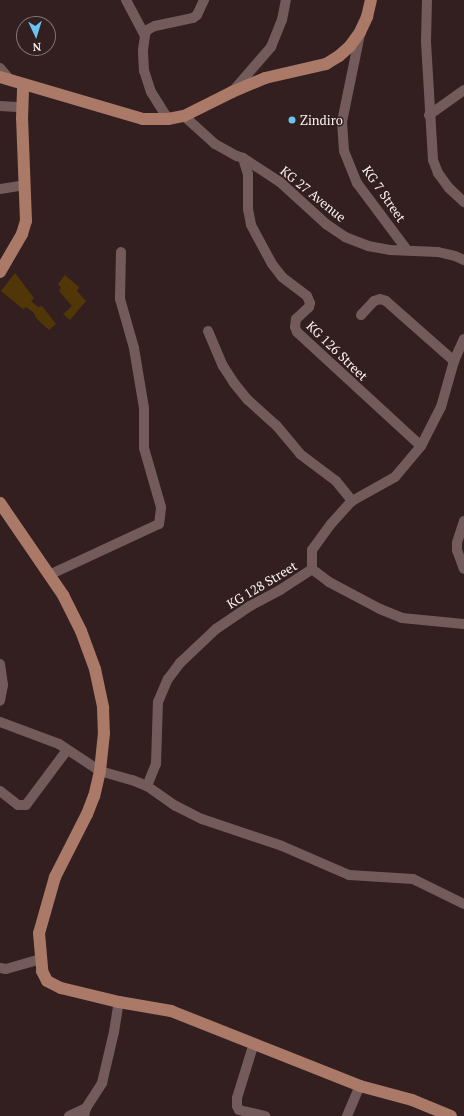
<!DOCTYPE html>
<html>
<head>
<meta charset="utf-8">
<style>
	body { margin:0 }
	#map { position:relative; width:464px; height:1116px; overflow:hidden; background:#331f1f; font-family:"PT Serif",serif }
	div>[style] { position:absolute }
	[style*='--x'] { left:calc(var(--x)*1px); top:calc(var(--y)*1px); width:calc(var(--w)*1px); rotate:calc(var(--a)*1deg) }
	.green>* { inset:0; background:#513607 }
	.minor>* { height:10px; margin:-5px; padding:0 5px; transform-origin:5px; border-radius:5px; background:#735b5c }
	.major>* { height:12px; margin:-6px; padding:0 6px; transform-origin:6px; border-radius:6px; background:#aa7967 }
	.dots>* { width:11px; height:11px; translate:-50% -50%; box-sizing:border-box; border:2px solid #331f1f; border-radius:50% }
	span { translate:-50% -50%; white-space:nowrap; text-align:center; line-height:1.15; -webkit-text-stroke:3px #331f1f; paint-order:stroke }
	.poi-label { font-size:13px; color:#fdf2f2 }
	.left { translate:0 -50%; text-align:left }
	.street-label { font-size:13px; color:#fdf2f2 }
	.north { position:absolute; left:16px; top:16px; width:40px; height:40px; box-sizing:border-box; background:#331f1f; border:1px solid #847373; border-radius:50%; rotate:176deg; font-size:11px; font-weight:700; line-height:16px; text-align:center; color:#fdf2f2 }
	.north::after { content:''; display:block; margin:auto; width:14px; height:18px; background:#6cc3f2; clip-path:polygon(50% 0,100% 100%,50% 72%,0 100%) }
</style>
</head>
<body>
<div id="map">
	<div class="green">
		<i style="clip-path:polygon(15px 273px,34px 298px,31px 301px,38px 307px,42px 306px,56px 324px,49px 330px,36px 318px,34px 313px,26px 307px,23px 309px,1px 291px)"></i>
		<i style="clip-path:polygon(65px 275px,79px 287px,77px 291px,86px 301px,70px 320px,63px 314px,72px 306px,59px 291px,61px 288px,58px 284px)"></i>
	</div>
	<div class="minor">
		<i style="--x:126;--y:0;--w:40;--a:62"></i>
		<i style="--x:427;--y:0;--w:42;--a:91.4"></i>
		<i style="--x:426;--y:42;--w:118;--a:86.6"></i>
		<i style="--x:433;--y:160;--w:14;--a:69"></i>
		<i style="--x:438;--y:173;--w:19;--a:54"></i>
		<i style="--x:449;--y:188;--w:21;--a:43"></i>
		<i style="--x:360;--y:34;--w:90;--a:101.6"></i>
		<i style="--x:342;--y:122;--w:29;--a:86"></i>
		<i style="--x:344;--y:151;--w:35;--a:68"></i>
		<i style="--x:357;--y:183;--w:84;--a:53.3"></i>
		<i style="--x:0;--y:68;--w:17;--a:50"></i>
		<i style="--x:232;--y:92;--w:60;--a:-49.1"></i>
		<i style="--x:271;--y:47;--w:29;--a:-68"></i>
		<i style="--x:282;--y:20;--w:20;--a:-79"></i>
		<i style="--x:0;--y:106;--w:22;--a:3"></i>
		<i style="--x:429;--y:115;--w:43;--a:-35.5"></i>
		<i style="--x:184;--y:116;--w:42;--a:42.1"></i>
		<i style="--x:215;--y:144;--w:25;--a:29"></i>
		<i style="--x:237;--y:156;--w:6;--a:18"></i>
		<i style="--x:243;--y:158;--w:44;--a:33"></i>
		<i style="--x:280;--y:182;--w:62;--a:42.4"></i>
		<i style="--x:326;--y:224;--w:23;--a:34"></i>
		<i style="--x:345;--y:237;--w:25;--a:21"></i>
		<i style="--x:368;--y:246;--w:22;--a:10"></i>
		<i style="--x:390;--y:250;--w:48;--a:2.4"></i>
		<i style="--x:438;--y:252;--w:17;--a:13"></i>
		<i style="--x:455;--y:256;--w:10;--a:24"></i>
		<i style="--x:168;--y:119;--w:32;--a:-122"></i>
		<i style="--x:151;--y:92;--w:22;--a:-108"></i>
		<i style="--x:144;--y:71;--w:21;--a:-93"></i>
		<i style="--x:143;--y:50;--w:15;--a:-82"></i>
		<i style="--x:145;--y:35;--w:5;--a:-68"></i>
		<i style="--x:147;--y:30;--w:9;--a:-27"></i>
		<i style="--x:155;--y:26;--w:39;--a:-12"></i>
		<i style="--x:193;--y:18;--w:5;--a:-37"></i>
		<i style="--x:197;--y:15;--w:17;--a:-65"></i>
		<i style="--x:243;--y:158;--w:17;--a:73"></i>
		<i style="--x:248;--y:174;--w:35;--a:90"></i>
		<i style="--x:248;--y:209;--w:16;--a:79"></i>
		<i style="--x:251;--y:225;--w:44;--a:61.7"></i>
		<i style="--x:272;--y:264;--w:16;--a:52"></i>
		<i style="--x:282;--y:277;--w:31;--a:37"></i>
		<i style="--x:307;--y:296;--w:8;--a:67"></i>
		<i style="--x:310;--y:303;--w:4;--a:104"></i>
		<i style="--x:309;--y:307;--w:18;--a:137"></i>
		<i style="--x:296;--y:319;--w:8;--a:97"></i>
		<i style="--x:295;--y:327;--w:5;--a:68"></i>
		<i style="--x:297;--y:332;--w:168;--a:42.6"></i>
		<i style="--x:0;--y:189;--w:25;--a:-9"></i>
		<i style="--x:361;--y:315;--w:19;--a:-47"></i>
		<i style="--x:374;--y:301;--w:6;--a:-18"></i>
		<i style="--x:380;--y:299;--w:6;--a:18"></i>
		<i style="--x:386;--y:301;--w:91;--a:41.4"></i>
		<i style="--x:208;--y:331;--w:38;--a:67"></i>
		<i style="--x:223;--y:366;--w:20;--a:57"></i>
		<i style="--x:234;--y:383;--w:22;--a:51"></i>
		<i style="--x:248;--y:400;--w:38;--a:42"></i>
		<i style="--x:276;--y:425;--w:38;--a:50"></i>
		<i style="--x:300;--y:454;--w:45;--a:36.9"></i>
		<i style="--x:336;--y:481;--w:26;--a:51"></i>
		<i style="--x:464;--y:521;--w:23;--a:108"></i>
		<i style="--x:457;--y:543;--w:7;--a:90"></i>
		<i style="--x:457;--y:550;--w:20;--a:70"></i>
		<i style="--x:312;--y:569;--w:19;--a:-90"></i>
		<i style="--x:312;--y:550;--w:32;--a:-54"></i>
		<i style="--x:331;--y:524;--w:31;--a:-48"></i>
		<i style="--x:352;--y:501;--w:49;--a:-29.2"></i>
		<i style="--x:395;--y:477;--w:40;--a:-50"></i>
		<i style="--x:421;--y:446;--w:44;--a:-62.9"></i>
		<i style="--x:441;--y:407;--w:48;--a:-74.2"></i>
		<i style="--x:454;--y:361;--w:24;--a:-66"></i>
		<i style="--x:312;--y:569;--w:21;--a:37"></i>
		<i style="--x:329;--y:582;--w:58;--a:27.9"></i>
		<i style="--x:380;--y:609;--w:24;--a:22"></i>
		<i style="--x:402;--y:618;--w:62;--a:5.5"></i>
		<i style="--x:49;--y:575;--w:121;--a:-24.9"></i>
		<i style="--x:159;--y:524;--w:7;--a:-82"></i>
		<i style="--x:160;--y:517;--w:10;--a:-84"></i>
		<i style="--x:161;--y:507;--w:61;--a:-106.1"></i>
		<i style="--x:144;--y:448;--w:40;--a:-90"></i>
		<i style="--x:144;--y:408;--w:61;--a:-99.5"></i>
		<i style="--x:134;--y:348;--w:51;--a:-105.9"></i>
		<i style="--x:120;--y:299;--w:47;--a:-88.8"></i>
		<i style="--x:0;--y:664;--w:21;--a:82"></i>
		<i style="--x:3;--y:685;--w:16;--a:101"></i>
		<i style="--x:0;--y:722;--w:63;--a:20.4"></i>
		<i style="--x:59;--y:744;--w:49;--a:33.4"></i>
		<i style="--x:100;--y:771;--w:33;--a:16"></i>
		<i style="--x:132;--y:780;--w:16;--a:22"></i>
		<i style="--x:147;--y:786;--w:35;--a:35"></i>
		<i style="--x:176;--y:806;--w:29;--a:27"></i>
		<i style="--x:202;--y:819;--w:84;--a:18.6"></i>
		<i style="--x:282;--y:846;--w:73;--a:23.4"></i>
		<i style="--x:349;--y:875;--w:64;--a:3.6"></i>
		<i style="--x:413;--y:879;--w:57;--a:26.1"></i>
		<i style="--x:147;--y:786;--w:24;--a:-68"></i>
		<i style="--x:156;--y:764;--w:62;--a:-88.2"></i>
		<i style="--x:158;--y:702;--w:25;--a:-67"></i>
		<i style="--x:168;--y:679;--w:20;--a:-53"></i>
		<i style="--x:180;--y:663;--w:50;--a:-43.4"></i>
		<i style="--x:216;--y:629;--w:41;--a:-34.1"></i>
		<i style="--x:250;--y:606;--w:34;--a:-28"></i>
		<i style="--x:280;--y:590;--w:38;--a:-33"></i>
		<i style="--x:0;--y:791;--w:23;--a:38"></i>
		<i style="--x:18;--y:805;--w:8;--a:0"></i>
		<i style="--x:26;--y:805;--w:69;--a:-53.3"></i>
		<i style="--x:0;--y:968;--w:6;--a:9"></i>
		<i style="--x:6;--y:969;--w:35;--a:-16"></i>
		<i style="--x:254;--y:1043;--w:58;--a:107.2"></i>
		<i style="--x:237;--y:1098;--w:8;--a:90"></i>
		<i style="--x:237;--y:1106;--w:4;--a:63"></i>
		<i style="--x:239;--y:1110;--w:27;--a:13"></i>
		<i style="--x:69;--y:1116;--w:19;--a:-25"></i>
		<i style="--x:84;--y:1116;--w:8;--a:-76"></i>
		<i style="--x:86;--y:1108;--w:30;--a:-57"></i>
		<i style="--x:102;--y:1083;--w:52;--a:-76.8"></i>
		<i style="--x:114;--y:1032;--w:30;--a:-81"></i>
		<i style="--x:347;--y:1116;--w:33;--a:-67"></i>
	</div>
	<div class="major">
		<i style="--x:0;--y:77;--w:149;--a:16.4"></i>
		<i style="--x:143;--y:119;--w:25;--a:0"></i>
		<i style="--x:168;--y:119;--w:16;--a:-11"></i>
		<i style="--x:184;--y:116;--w:54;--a:-26.6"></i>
		<i style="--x:232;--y:92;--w:36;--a:-23"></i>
		<i style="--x:265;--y:78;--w:63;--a:-12.9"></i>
		<i style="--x:326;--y:64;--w:15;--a:-32"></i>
		<i style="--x:339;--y:56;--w:15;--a:-42"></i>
		<i style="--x:350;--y:46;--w:17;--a:-54"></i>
		<i style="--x:360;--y:32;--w:17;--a:-65"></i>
		<i style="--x:367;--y:17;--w:17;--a:-77"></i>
		<i style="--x:0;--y:272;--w:44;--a:-59.9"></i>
		<i style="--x:22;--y:234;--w:14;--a:-73"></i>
		<i style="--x:26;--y:221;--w:102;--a:-92.2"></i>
		<i style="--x:22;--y:119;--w:35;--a:-88"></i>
		<i style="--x:0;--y:503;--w:112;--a:55.6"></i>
		<i style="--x:63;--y:595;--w:40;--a:63.4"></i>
		<i style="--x:81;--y:631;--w:40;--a:69.8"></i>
		<i style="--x:95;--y:669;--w:40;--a:78"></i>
		<i style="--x:103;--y:708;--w:25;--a:88"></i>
		<i style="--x:104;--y:733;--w:38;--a:96"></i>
		<i style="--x:100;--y:771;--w:26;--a:103"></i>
		<i style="--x:94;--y:796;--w:19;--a:111"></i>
		<i style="--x:87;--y:814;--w:71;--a:116.9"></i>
		<i style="--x:55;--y:877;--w:58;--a:105.9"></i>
		<i style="--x:39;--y:933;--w:38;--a:85"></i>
		<i style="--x:42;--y:971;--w:11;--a:63"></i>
		<i style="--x:47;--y:981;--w:16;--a:27"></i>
		<i style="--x:61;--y:988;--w:60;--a:13.6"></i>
		<i style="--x:119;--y:1002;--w:53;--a:9.8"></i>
		<i style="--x:171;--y:1011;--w:203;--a:21.6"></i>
		<i style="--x:360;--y:1086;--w:54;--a:15.1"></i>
		<i style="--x:412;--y:1100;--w:42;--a:22.3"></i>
	</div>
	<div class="dots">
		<i style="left:292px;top:120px;background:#6cc3f2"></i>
	</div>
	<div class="poi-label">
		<span class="left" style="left:300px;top:120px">Zindiro</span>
	</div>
	<div class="street-label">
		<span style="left:313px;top:194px;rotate:39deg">KG 27 Avenue</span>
		<span style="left:384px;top:194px;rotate:55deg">KG 7 Street</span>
		<span style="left:337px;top:351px;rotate:44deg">KG 126 Street</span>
		<span style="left:262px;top:585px;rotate:-31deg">KG 128 Street</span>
	</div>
	<div class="north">N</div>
</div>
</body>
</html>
